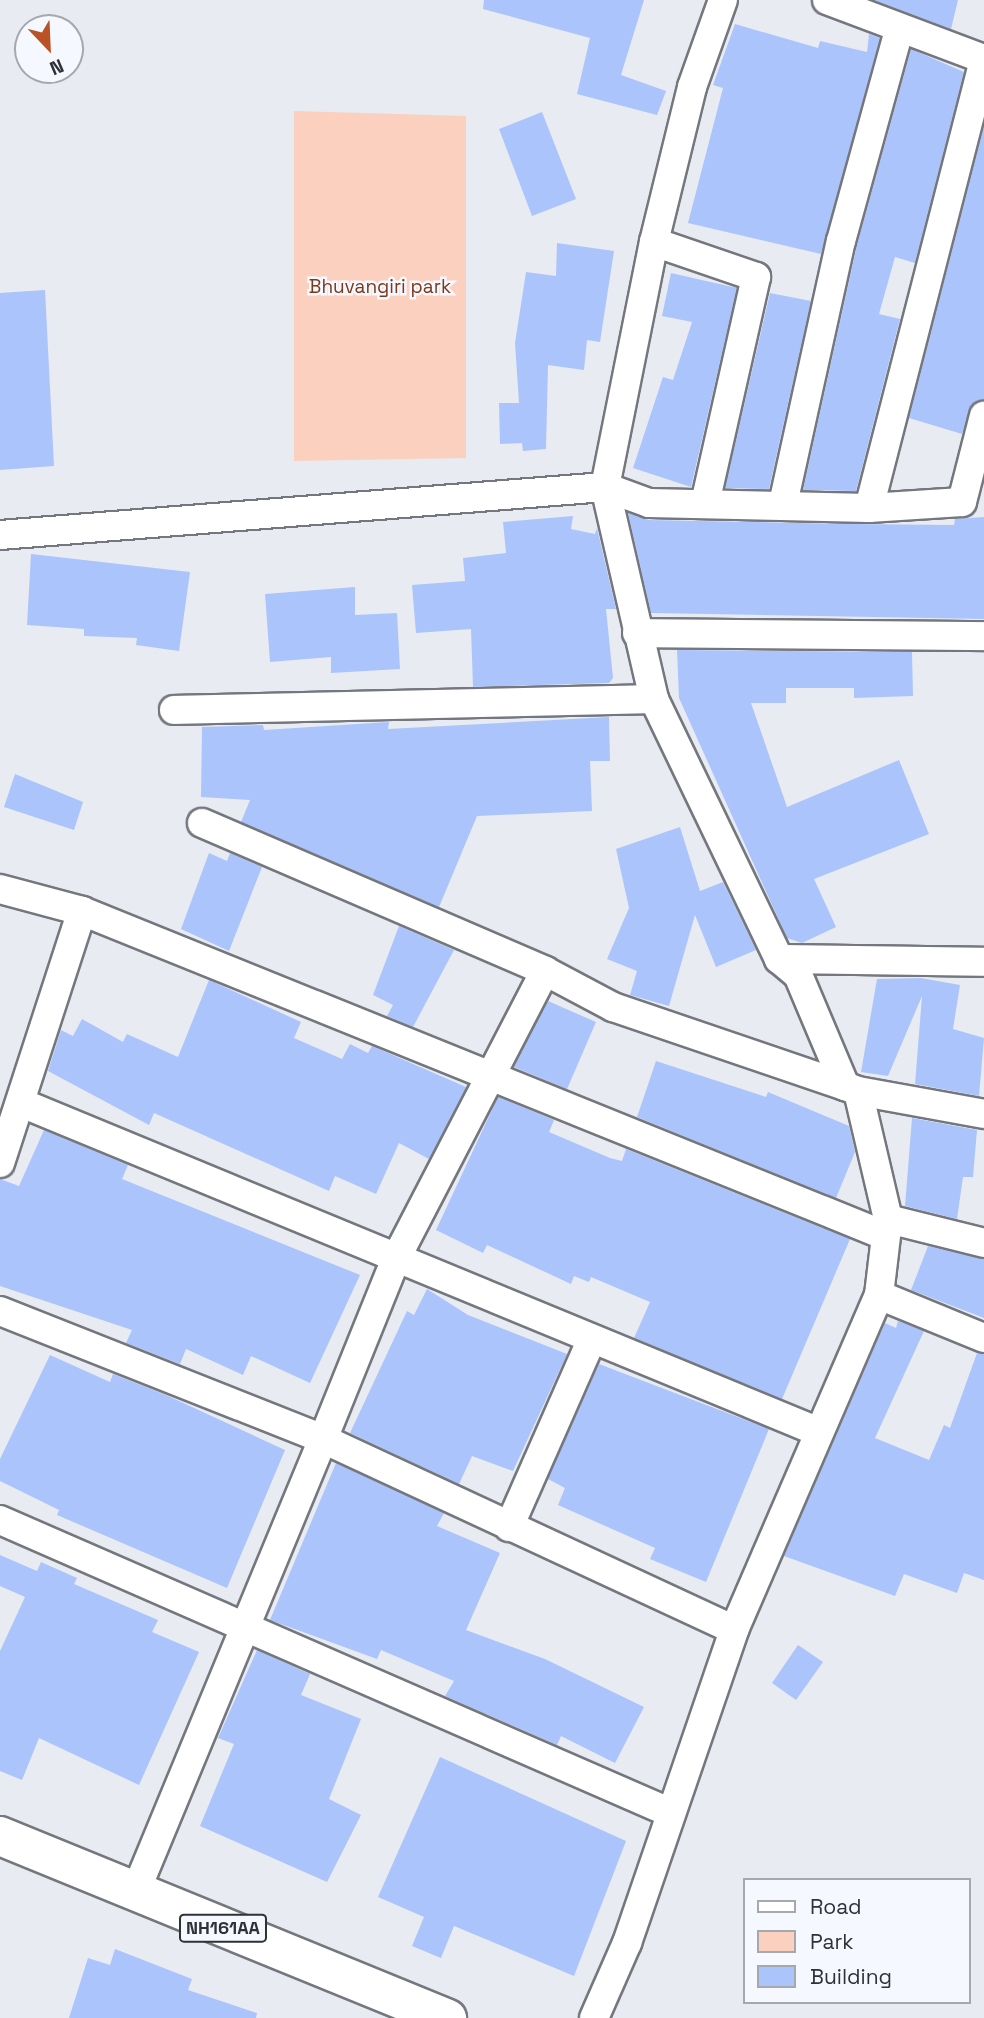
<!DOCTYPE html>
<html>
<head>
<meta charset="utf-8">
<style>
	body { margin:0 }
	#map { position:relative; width:984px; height:2018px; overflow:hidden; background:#e8ebf1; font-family:"Space Grotesk",sans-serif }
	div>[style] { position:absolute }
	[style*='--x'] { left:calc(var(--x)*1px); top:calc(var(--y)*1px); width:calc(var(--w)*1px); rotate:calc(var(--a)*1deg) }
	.green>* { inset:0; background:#fbd0bf }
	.building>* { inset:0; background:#acc4fc }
	.roads { filter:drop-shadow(2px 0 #74777d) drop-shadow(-2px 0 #74777d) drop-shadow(0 2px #74777d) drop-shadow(0 -2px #74777d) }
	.street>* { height:28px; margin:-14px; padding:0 14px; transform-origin:14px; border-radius:14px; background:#fff }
	.highway>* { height:38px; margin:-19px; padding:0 19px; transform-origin:19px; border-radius:19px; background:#fff }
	span { translate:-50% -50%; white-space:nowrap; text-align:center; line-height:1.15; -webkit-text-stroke:5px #f5f8ff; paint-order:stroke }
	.shield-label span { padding:2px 5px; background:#f5f8ff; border:2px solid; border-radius:5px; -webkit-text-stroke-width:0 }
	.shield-label { font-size:18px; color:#303134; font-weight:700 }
	.park-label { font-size:19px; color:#7e3718 }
	.legend { position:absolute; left:743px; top:1878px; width:228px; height:126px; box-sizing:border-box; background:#f5f8ff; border:2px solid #a6a8ae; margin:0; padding:9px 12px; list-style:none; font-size:21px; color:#303134 }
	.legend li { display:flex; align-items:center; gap:14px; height:35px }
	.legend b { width:35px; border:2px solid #a6a8ae }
	.north { position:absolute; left:14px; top:14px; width:70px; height:70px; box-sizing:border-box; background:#f5f8ff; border:2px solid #a6a8ae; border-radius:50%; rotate:157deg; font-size:19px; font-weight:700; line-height:28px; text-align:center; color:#303134 }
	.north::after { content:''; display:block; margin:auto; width:24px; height:32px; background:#b95325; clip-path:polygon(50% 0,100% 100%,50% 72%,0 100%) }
</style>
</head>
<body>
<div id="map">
	<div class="green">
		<i style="clip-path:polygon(294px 111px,466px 116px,466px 458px,294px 461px)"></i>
	</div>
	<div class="building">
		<i style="clip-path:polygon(484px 0,644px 0,621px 75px,666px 91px,657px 115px,577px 94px,590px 38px,483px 9px)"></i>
		<i style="clip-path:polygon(874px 0,958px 0,951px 29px)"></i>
		<i style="clip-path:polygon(735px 24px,818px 48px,820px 41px,867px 52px,869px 34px,880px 38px,821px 254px,688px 223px,723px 88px,713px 85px)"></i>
		<i style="clip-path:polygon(911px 49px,964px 72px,915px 263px,895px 257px,879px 314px,900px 319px,856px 491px,803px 490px,857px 245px)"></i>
		<i style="clip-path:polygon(542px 112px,576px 199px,532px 216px,499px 129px)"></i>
		<i style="clip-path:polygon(984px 126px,984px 400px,972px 405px,962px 434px,909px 418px)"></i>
		<i style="clip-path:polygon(557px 243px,614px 251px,600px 342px,587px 340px,584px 370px,548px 365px,546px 449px,523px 451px,522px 443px,500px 444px,499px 403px,519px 403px,515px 343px,526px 272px,556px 276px)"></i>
		<i style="clip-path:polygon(671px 273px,737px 288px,691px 487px,633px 468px,663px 377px,673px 380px,692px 322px,662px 316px)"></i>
		<i style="clip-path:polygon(45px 290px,54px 466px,0 470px,0 293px)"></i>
		<i style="clip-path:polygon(770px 293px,811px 301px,769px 489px,725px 488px)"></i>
		<i style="clip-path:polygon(628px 513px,649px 520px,850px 524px,954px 525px,955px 519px,984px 517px,984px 619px,651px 613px)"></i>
		<i style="clip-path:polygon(573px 516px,571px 529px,595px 534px,597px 528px,616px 609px,606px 609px,613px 678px,609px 683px,473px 687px,471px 629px,416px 633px,412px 585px,465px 581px,463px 558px,506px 553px,503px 522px)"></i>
		<i style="clip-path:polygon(31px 554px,190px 572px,179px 651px,136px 645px,137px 638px,84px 636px,84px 629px,27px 625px)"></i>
		<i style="clip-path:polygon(355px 587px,355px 615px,397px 613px,400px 669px,331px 673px,331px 657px,270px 662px,265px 594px)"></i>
		<i style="clip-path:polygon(677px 650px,912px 652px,913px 696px,854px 698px,854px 688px,786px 688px,786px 703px,751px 703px,787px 807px,899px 760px,929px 834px,814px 879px,836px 927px,802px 943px,787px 938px,679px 698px)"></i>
		<i style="clip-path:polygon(609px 717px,610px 761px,590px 761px,592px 811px,477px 816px,439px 907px,241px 822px,250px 800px,201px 797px,202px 727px,263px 725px,264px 730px,389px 722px,388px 729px)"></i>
		<i style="clip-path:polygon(15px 774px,83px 802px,74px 830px,4px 807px)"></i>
		<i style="clip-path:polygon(680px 827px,700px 891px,723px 882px,756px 950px,716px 967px,695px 915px,669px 1006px,630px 995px,637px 971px,607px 959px,629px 908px,616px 849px)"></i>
		<i style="clip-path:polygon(209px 853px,227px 861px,230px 853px,262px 867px,229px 951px,181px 929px)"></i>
		<i style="clip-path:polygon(399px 926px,454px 950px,413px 1027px,387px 1016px,393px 1005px,373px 995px)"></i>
		<i style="clip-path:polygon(921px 978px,960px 985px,953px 1029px,984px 1038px,979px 1096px,915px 1084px,922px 996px,888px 1076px,861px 1072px,877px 979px)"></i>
		<i style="clip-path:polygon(209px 980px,301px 1022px,294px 1038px,342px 1059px,350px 1044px,368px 1053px,372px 1046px,466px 1087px,429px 1159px,399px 1143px,376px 1194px,335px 1176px,329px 1191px,154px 1113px,149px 1125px,48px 1071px,61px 1030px,73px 1036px,82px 1019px,123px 1042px,127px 1034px,178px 1057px)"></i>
		<i style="clip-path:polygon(548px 1001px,596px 1022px,567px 1089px,514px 1067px)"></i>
		<i style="clip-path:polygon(656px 1061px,766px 1097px,768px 1092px,849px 1126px,855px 1152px,836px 1198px,637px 1117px)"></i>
		<i style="clip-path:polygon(498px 1097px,554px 1120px,549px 1132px,610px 1158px,622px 1161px,626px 1149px,850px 1239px,782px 1399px,634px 1338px,650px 1302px,591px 1277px,589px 1282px,574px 1276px,571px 1284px,487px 1245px,483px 1253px,436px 1230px)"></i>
		<i style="clip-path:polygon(912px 1118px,977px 1130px,973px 1177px,963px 1177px,957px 1219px,905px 1206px)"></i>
		<i style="clip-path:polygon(44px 1130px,128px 1165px,122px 1179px,360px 1275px,310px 1383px,251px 1356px,243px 1375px,186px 1349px,180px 1364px,126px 1343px,132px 1330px,0 1286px,0 1179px,19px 1186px)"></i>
		<i style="clip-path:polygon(928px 1246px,984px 1259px,984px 1318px,911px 1290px)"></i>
		<i style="clip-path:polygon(427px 1289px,468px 1315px,567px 1354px,513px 1471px,472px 1456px,459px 1484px,350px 1433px,407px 1311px,414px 1315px)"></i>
		<i style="clip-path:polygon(898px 1321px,924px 1331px,875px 1438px,929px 1460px,944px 1425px,950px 1428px,977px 1353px,984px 1354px,984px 1580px,964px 1573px,957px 1593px,904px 1574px,895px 1596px,784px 1556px,885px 1323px,896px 1328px)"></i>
		<i style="clip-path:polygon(50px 1355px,110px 1382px,113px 1374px,166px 1395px,285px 1450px,227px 1588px,57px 1515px,59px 1510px,0 1481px,0 1459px)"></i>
		<i style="clip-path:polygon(599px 1364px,769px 1429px,706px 1582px,650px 1559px,655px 1548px,558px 1505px,565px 1488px,548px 1479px)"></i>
		<i style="clip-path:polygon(336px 1463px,444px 1513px,437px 1526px,500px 1553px,466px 1630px,545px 1659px,644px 1707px,615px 1763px,561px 1736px,557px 1745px,445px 1696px,454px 1681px,381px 1650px,377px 1659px,270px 1620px)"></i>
		<i style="clip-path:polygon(0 1555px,37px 1571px,41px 1562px,77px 1578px,74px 1584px,158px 1620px,152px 1632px,199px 1652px,139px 1785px,39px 1738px,22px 1780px,0 1771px,0 1651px,25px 1597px,0 1586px)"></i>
		<i style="clip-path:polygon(798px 1645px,823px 1662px,796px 1700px,772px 1683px)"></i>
		<i style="clip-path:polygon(257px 1650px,310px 1674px,301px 1695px,361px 1719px,329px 1799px,361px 1815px,327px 1882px,200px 1826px,234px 1744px,218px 1738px)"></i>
		<i style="clip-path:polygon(440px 1757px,626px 1841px,574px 1976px,454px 1926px,441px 1958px,412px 1946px,424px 1917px,378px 1897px)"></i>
		<i style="clip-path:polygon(115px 1949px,192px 1979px,188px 1990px,257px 2013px,256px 2018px,69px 2018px,88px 1958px,110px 1965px)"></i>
	</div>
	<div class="roads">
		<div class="street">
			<i style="--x:827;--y:0;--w:168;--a:20.6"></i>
			<i style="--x:654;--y:242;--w:108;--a:18.9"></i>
			<i style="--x:756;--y:277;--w:232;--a:102.7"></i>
			<i style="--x:783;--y:504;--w:269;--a:-77.6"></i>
			<i style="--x:841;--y:241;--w:218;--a:-74.6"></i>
			<i style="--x:869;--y:508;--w:463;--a:-75.6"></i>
			<i style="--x:0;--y:535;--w:607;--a:-4.54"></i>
			<i style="--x:605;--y:487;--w:250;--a:-78.7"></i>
			<i style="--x:654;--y:242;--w:160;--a:-76.2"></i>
			<i style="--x:692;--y:87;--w:92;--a:-70.4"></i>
			<i style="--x:637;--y:633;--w:347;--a:0.5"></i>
			<i style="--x:174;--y:710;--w:480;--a:-1.3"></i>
			<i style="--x:202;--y:823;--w:374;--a:23.3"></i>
			<i style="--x:545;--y:971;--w:77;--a:27.9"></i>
			<i style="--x:613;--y:1007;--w:245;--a:18.8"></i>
			<i style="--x:0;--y:889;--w:85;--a:15"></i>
			<i style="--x:82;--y:911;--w:860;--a:22"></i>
			<i style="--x:879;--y:1233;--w:17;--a:-57"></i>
			<i style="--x:888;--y:1219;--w:99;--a:14"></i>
			<i style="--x:779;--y:959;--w:205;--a:0.8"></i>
			<i style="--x:545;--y:971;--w:321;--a:117.4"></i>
			<i style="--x:397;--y:1256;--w:197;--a:112"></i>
			<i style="--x:323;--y:1439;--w:453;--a:24.9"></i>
			<i style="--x:858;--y:1091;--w:128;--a:10.3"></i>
			<i style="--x:24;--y:1104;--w:860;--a:22.42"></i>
			<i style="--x:0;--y:1163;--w:265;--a:-72"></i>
			<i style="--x:879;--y:1295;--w:113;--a:22.3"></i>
			<i style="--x:0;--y:1311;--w:347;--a:21.6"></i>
			<i style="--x:323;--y:1439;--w:491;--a:112.5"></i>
			<i style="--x:0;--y:1520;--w:732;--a:23.59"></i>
			<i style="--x:509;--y:1527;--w:203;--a:-66.2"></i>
			<i style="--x:594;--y:2018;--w:82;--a:-66.3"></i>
			<i style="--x:627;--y:1943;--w:331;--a:-71.1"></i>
			<i style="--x:734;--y:1630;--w:365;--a:-66.6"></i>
			<i style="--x:879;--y:1295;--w:77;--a:-83.2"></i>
			<i style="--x:888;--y:1219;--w:131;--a:-103.2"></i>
			<i style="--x:858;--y:1091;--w:14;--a:-159"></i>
			<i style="--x:845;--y:1086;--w:121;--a:-112.9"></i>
			<i style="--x:798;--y:975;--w:25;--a:-140"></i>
			<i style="--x:779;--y:959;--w:288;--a:-115.7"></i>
			<i style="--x:654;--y:699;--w:218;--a:-103"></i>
			<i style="--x:605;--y:487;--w:47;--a:20"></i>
			<i style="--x:649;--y:503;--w:220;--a:1.3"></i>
			<i style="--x:869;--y:508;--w:93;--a:-3.7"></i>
			<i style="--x:962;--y:502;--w:89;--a:-75.7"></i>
		</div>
		<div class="highway">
			<i style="--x:0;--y:1836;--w:483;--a:22.2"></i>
		</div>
	</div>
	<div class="shield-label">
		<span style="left:223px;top:1928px">NH161AA</span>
	</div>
	<div class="park-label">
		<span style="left:380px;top:287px">Bhuvangiri park</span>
	</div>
	<ul class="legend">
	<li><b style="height:9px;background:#fff"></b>Road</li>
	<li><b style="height:19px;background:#fbd0bf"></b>Park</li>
	<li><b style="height:19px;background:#acc4fc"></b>Building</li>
	</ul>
	<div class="north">N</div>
</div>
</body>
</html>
